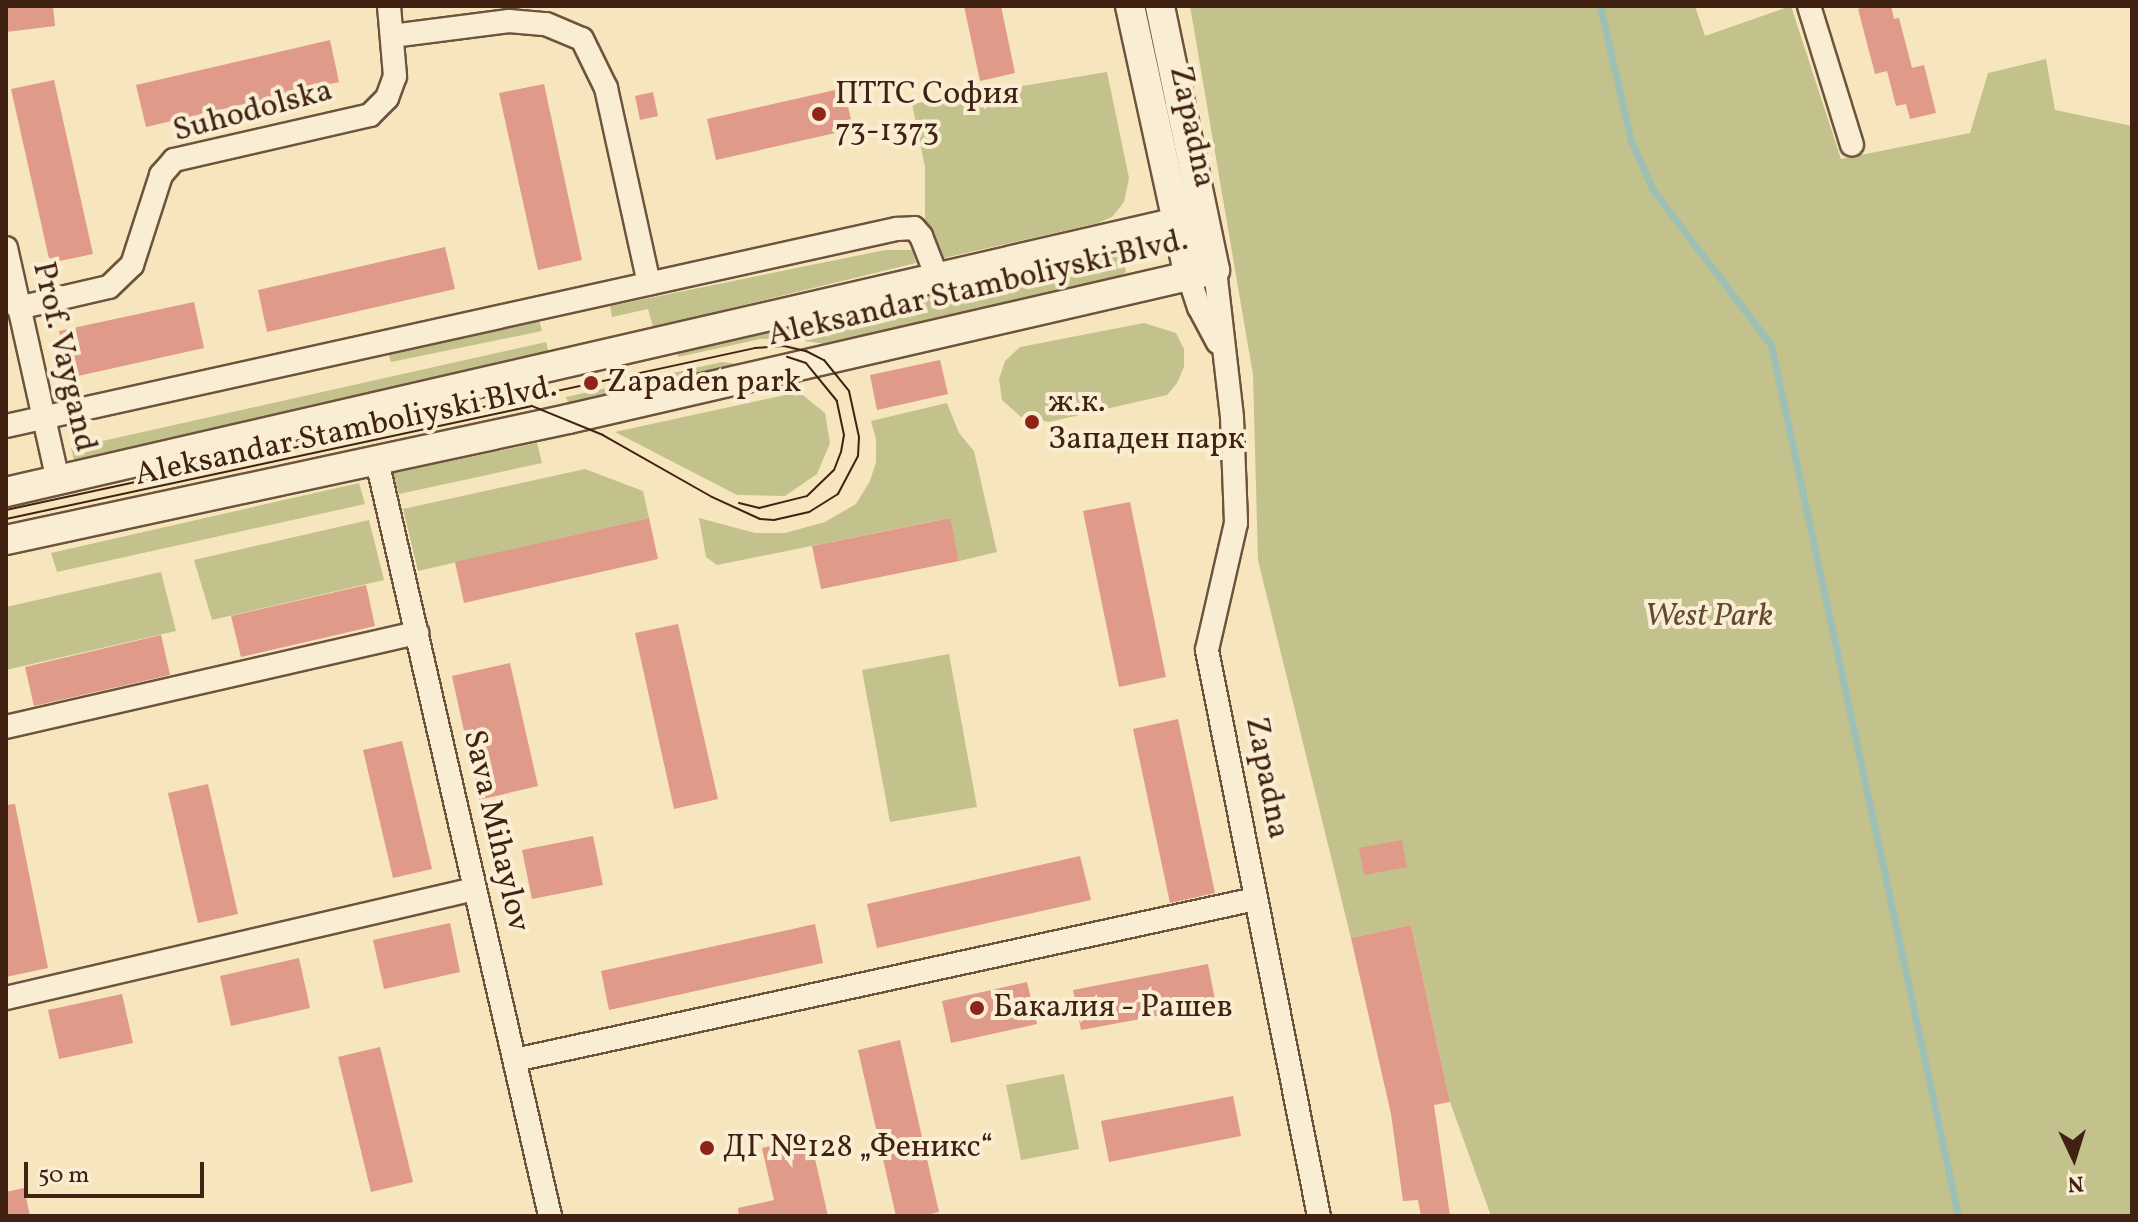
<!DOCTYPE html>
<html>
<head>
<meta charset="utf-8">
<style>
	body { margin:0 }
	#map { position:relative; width:2138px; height:1222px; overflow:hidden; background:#f6e5bd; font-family:Vollkorn,serif }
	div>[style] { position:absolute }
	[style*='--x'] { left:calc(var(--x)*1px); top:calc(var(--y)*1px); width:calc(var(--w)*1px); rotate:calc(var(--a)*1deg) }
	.green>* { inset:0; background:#c4c28c }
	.stream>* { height:7px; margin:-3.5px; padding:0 3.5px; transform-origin:3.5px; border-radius:3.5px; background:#9dbfb4 }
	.building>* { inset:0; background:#df9a89 }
	.roads { filter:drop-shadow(2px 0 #6e533d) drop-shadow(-2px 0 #6e533d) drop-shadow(0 2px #6e533d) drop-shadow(0 -2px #6e533d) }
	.minor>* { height:22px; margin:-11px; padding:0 11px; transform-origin:11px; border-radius:11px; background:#f9eed4 }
	.tertiary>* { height:28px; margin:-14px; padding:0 14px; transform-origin:14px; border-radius:14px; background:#f9eed4 }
	.tram>* { height:2px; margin:-1px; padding:0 1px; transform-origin:1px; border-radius:1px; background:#412212 }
	.dots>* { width:22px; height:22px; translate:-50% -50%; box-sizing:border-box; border:4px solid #f9eed4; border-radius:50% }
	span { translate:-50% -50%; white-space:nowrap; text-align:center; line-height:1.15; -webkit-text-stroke:8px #f9eed4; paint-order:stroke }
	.poi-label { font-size:32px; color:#412212 }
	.left { translate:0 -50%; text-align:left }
	.street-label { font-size:32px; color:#412212 }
	.park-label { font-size:32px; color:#624a30; font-style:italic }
	.frame { position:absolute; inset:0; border:8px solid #412212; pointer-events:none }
	.north { position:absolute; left:2034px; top:1118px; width:80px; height:80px; -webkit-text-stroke:6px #f9eed4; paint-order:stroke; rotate:176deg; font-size:22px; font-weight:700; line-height:32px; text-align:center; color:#412212 }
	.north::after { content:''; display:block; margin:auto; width:28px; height:36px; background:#412212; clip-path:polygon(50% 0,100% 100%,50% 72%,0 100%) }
	.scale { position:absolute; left:24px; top:1162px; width:180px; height:36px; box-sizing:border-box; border:4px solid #412212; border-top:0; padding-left:10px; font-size:24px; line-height:28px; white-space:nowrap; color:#412212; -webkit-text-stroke:6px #f9eed4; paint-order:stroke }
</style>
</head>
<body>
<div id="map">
	<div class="green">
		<i style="clip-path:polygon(1190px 6px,1695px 6px,1705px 36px,1791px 6px,1841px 159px,1970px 133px,1988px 73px,2046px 59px,2055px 110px,2132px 126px,2132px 1216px,1491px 1216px,1450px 1102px,1411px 925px,1351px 938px,1258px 560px,1253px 375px)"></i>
		<i style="clip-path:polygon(1107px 72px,1129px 178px,1124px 202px,1112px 217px,1098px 223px,944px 258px,934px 233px,925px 223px,925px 167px,912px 104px)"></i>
		<i style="clip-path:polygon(885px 250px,912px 250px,916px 263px,653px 327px,648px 309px,612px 317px,610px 306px)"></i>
		<i style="clip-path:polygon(1114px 257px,1123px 258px,1126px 272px,1115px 279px,852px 341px,825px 344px,791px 339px,760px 339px,678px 357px,676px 347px)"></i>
		<i style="clip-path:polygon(539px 320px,542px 331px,391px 362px,388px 352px)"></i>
		<i style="clip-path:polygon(1144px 323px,1176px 333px,1184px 349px,1184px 367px,1177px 383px,1167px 395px,1049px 422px,1021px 417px,1002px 400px,999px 379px,1005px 361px,1020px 347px)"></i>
		<i style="clip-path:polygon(546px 342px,549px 355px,74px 460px,71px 448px)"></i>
		<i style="clip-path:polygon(722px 362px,753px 366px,570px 407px,566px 397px)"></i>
		<i style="clip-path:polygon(799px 392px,825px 413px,830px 443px,817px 474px,785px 496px,737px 495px,615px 432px)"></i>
		<i style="clip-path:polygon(947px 403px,959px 433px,974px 451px,997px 552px,959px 561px,949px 518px,717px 565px,706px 557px,699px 518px,755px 533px,785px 533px,825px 522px,856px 504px,870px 481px,876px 462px,876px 439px,871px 421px)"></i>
		<i style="clip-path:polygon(537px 443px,542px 463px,399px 494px,393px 473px)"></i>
		<i style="clip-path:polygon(585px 469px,643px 491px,649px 518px,418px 571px,403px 509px)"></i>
		<i style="clip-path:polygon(359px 483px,365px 504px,57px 572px,51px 553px)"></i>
		<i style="clip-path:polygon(369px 520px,384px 580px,212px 620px,194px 560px)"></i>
		<i style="clip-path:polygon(161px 572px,176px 631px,6px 670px,6px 607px)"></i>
		<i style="clip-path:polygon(949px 654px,977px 807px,890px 822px,862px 670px)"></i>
		<i style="clip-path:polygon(1064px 1074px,1079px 1149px,1021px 1160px,1006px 1085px)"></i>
	</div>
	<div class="stream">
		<i style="--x:1600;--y:6;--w:139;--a:77.1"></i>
		<i style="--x:1631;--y:141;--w:54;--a:65.8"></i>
		<i style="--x:1653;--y:190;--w:195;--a:52.7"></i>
		<i style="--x:1771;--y:345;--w:891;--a:77.88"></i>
	</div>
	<div class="building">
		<i style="clip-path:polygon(6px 6px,53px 6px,55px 26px,6px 32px)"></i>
		<i style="clip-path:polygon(964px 6px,1001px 6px,1015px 73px,980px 81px)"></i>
		<i style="clip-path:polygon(1869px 6px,1891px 6px,1894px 19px,1899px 18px,1912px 68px,1924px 65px,1936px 113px,1910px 119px,1906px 104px,1896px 106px,1887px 71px,1875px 74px,1858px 9px)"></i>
		<i style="clip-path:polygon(330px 40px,339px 82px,146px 127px,136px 85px)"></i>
		<i style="clip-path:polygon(54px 80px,93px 254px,50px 263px,11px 89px)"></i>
		<i style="clip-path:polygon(544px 84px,582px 260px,538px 270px,499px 93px)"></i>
		<i style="clip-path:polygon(844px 88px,853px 129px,716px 160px,707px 119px)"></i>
		<i style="clip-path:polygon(653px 92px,658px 116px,640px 120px,635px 96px)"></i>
		<i style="clip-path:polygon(445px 247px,455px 289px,267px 332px,258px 290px)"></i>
		<i style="clip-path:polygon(194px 302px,204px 348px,69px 378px,59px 331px)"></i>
		<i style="clip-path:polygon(940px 360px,948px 394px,877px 410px,870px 375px)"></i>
		<i style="clip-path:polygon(1130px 502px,1166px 677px,1119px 687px,1083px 511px)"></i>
		<i style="clip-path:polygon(649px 518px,658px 559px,464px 603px,455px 562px)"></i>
		<i style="clip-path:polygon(950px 518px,959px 561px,821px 589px,812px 546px)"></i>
		<i style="clip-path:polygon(366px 585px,375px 626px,241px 657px,231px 616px)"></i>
		<i style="clip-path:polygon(678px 624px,718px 799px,674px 809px,635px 633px)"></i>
		<i style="clip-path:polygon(161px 635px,170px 675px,34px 706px,25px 667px)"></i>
		<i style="clip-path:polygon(510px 663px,538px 786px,479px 800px,452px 676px)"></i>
		<i style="clip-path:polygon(1178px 719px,1215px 893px,1170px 903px,1133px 729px)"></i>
		<i style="clip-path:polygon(402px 741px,432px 869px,393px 878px,363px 750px)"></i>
		<i style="clip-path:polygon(208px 784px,238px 914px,198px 923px,168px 793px)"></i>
		<i style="clip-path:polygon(15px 804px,48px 968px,6px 977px,6px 805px)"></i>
		<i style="clip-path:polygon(593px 836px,603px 885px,532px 899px,522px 850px)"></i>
		<i style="clip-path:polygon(1402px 840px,1407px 867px,1364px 875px,1359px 848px)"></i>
		<i style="clip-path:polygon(1080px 856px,1091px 900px,877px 948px,867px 904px)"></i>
		<i style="clip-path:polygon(450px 923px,460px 972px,384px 989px,373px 940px)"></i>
		<i style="clip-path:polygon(815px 924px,823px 963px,609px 1010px,601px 971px)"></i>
		<i style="clip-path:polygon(1411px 925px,1450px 1102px,1434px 1105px,1450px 1216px,1421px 1216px,1418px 1200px,1403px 1201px,1391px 1114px,1351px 938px)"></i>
		<i style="clip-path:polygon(299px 958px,310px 1008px,231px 1026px,220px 976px)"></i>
		<i style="clip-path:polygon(1208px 964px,1216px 1005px,1081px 1030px,1073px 990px)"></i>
		<i style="clip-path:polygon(1027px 982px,1037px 1024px,951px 1043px,942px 1001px)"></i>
		<i style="clip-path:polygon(122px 994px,133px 1043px,59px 1059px,48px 1010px)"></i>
		<i style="clip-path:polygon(900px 1040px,939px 1212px,922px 1216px,896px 1216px,858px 1050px)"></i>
		<i style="clip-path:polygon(380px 1047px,413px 1182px,371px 1192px,338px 1057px)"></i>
		<i style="clip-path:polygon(1233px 1096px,1241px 1136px,1109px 1162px,1101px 1121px)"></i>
		<i style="clip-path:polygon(810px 1137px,828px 1216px,739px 1216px,738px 1208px,774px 1200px,762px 1148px)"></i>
		<i style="clip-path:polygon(24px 1188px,30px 1216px,6px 1216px,6px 1192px)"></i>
	</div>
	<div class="roads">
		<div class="minor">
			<i style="--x:1809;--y:6;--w:145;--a:72.8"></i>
			<i style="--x:392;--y:36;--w:118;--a:-7.3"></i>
			<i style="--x:509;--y:21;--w:37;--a:5"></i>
			<i style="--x:546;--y:24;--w:39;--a:23"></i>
			<i style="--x:582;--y:39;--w:55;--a:63.9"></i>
			<i style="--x:606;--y:88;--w:200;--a:77.6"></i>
			<i style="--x:6;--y:248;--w:238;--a:77.4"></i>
			<i style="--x:1215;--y:270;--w:149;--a:83.4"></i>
			<i style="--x:1232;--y:418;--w:105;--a:87.8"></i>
			<i style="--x:1236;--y:523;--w:130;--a:102.9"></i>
			<i style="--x:1207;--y:650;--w:577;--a:78.81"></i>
			<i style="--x:1189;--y:277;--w:32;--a:72"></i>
			<i style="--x:1199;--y:307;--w:40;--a:62"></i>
			<i style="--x:18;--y:308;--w:93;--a:-13"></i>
			<i style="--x:109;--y:287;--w:32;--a:-44"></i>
			<i style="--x:132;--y:265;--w:95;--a:-72.1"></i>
			<i style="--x:161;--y:175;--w:20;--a:-49"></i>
			<i style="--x:174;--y:160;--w:201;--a:-12.9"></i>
			<i style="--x:370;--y:115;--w:24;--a:-45"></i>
			<i style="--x:387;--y:98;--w:23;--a:-70"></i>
			<i style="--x:395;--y:76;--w:70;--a:-94.9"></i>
			<i style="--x:6;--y:426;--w:913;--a:-12.47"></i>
			<i style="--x:897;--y:229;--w:17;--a:-3"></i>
			<i style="--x:914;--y:228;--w:11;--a:49"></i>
			<i style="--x:921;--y:236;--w:44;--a:68.7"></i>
			<i style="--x:377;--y:461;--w:775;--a:77.09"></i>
			<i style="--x:6;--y:727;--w:422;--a:-12.9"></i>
			<i style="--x:6;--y:998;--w:481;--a:-13.1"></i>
			<i style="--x:515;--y:1060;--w:757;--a:-12.27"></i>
		</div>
		<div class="tertiary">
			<i style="--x:1130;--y:6;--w:277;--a:77.7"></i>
			<i style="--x:6;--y:492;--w:1228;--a:-12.98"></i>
			<i style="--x:6;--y:540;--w:575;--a:-12.15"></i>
			<i style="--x:568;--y:419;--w:664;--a:-12.97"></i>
			<i style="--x:1215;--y:270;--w:270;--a:-101.8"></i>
		</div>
	</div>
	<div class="tram">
		<i style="--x:739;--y:503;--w:21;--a:14"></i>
		<i style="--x:759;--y:508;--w:49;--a:-14"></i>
		<i style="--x:807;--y:496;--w:37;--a:-44"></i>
		<i style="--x:834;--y:470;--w:19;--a:-69"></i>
		<i style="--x:841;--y:452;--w:17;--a:-80"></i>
		<i style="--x:844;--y:435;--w:35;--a:-102"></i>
		<i style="--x:837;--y:401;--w:49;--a:-129.2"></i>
		<i style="--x:806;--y:363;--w:20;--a:-162"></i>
		<i style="--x:6;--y:510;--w:766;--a:-12.2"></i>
		<i style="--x:755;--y:348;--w:29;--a:-4"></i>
		<i style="--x:784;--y:346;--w:23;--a:13"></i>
		<i style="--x:806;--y:351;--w:20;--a:27"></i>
		<i style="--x:824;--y:360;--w:40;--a:51"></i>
		<i style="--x:849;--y:391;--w:47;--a:77.7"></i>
		<i style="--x:859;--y:437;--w:19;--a:93"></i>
		<i style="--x:858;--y:456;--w:43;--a:117.8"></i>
		<i style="--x:838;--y:494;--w:34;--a:148"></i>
		<i style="--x:809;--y:512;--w:36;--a:167"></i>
		<i style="--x:774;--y:520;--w:14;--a:-176"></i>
		<i style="--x:760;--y:519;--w:53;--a:-155.4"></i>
		<i style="--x:712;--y:497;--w:125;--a:-150.4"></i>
		<i style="--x:603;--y:435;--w:77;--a:-157.8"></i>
		<i style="--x:532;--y:406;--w:538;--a:167.88"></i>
	</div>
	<div class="dots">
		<i style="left:819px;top:114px;background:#8f2418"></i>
		<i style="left:591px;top:383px;background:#8f2418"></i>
		<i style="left:1032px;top:422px;background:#8f2418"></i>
		<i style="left:977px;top:1008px;background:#8f2418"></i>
		<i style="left:707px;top:1148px;background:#8f2418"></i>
	</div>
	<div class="poi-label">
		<span class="left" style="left:835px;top:114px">ПТТС София<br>73-1373</span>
		<span class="left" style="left:607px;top:383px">Zapaden park</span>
		<span class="left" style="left:1048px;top:422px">ж.к.<br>Западен парк</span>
		<span class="left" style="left:993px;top:1008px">Бакалия - Рашев</span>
		<span class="left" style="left:723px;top:1148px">ДГ №128 „Феникс“</span>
	</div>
	<div class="street-label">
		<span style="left:253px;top:112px;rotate:-15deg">Suhodolska</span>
		<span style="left:1191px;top:127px;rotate:78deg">Zapadna</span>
		<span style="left:978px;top:289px;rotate:-13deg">Aleksandar Stamboliyski Blvd.</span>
		<span style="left:63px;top:357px;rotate:77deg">Prof. Vaygand</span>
		<span style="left:346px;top:432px;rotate:-12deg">Aleksandar Stamboliyski Blvd.</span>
		<span style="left:1266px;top:778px;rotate:79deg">Zapadna</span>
		<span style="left:495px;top:831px;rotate:77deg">Sava Mihaylov</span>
	</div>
	<div class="park-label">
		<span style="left:1709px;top:617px">West Park</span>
	</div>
	<div class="frame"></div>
	<div class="north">N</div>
	<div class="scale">50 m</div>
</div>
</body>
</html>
